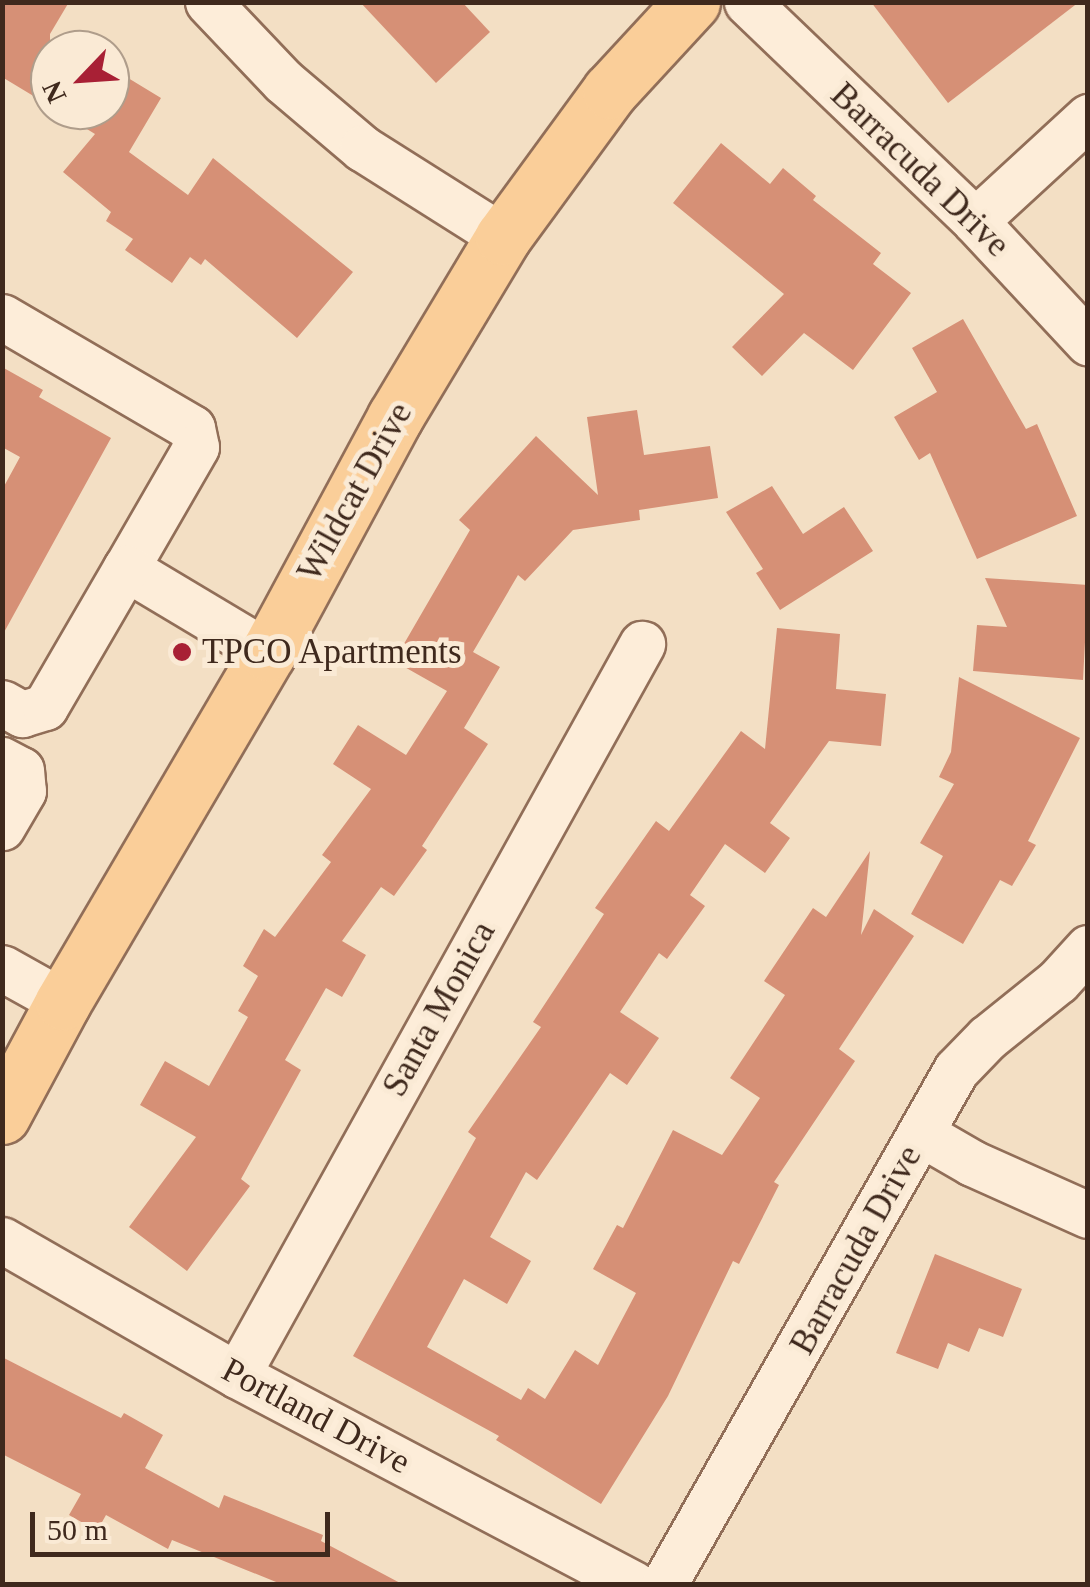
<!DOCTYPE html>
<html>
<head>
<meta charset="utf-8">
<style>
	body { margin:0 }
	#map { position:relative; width:1090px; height:1587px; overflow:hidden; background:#f3dfc4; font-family:"Times New Roman",serif }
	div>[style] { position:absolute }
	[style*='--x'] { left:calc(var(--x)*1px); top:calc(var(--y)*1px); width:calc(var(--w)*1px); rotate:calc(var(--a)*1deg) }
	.building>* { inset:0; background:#d69076 }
	.roads { filter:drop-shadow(2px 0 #916e58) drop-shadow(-2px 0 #916e58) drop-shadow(0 2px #916e58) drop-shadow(0 -2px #916e58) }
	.minor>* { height:45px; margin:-22.5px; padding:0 22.5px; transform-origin:22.5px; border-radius:22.5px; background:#fdedd9 }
	.major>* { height:55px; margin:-27.5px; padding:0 27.5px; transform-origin:27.5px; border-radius:27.5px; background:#face99 }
	.dots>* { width:28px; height:28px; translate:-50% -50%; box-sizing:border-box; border:5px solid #faead5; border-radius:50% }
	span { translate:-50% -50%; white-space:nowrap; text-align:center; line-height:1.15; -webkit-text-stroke:10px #faead5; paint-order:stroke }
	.street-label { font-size:35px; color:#3f291d }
	.poi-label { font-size:35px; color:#3f291d }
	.left { translate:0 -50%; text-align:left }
	.frame { position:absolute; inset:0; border:5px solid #3f291d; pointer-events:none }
	.north { position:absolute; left:30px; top:30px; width:100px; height:100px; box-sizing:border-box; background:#faead5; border:2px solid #af9d8b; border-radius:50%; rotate:245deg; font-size:28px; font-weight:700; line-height:40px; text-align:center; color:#3f291d }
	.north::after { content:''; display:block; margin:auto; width:35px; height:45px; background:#a82035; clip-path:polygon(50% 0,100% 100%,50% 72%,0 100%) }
	.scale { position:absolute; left:30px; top:1512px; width:300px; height:45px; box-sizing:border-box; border:5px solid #3f291d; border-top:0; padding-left:12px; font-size:30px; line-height:35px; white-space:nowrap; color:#3f291d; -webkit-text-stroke:8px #faead5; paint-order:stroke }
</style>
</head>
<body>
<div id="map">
	<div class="building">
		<i style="clip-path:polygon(2px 2px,69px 2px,50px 34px,50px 106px,2px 77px)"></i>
		<i style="clip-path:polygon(360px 2px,462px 2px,490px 32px,436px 83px)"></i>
		<i style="clip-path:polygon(871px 2px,1079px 2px,948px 103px)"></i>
		<i style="clip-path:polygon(110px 67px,161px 98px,129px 152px,188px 195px,213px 158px,353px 272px,297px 338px,205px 259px,201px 265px,190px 257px,172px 283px,125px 250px,133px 239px,106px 221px,111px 212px,63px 172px,95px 134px,56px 110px,110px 110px)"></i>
		<i style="clip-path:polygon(721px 143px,770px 184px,783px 168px,816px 196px,813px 200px,881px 253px,873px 264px,911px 293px,853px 370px,804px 333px,762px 376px,732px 347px,784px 294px,673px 203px)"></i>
		<i style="clip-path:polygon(963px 319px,1026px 429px,1037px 424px,1077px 516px,977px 559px,930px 453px,919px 460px,894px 417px,937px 392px,912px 348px)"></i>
		<i style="clip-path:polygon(2px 367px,43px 390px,39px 397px,111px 438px,2px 636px,2px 490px,20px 457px,2px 447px)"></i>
		<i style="clip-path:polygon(637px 410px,644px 455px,710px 446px,718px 498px,639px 510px,640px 520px,573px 530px,525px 581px,518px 575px,473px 652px,500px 667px,464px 728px,488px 744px,422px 846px,427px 850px,394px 896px,381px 887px,342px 941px,366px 955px,342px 997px,326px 988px,285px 1060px,301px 1070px,241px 1179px,250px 1186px,187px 1271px,129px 1227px,196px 1137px,140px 1105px,165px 1061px,209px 1086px,248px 1017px,238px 1011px,258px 976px,243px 966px,264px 929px,275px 937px,331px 862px,322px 855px,371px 789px,333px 764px,358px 725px,406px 755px,447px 691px,394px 661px,470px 530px,459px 520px,536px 436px,598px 495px,587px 417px)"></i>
		<i style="clip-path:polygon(772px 486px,803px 534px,844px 507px,873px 551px,780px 610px,756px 573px,763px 569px,726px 512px)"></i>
		<i style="clip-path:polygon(985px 578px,1088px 585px,1083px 680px,973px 671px,977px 625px,1007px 627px)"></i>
		<i style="clip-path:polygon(777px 628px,840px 634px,836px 689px,886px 694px,881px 746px,829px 741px,770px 823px,790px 838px,765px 873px,725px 844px,690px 895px,705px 906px,667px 959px,659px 953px,620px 1012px,659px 1038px,627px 1085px,610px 1073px,537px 1180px,526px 1172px,490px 1237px,531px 1261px,507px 1304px,464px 1279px,427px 1347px,521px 1400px,528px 1388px,545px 1399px,575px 1350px,598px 1365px,636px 1293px,593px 1269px,617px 1225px,623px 1228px,673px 1130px,722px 1155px,760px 1098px,730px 1078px,785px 995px,764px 981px,813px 908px,826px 917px,870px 851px,861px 935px,874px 909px,914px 936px,839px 1049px,855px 1061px,774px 1182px,779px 1185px,739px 1264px,733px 1261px,668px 1396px,601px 1504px,496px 1440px,499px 1436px,353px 1356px,476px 1138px,468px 1132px,541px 1027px,533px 1022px,604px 914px,595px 908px,656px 821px,669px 831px,741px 731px,765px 749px)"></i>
		<i style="clip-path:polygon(959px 677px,1080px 738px,1028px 841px,1036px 845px,1012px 886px,1000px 880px,963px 944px,911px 914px,943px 856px,920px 843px,954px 784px,939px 777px,951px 752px)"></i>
		<i style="clip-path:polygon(935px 1254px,1022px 1289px,1003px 1337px,979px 1328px,969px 1352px,948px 1343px,938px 1369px,896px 1353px)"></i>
		<i style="clip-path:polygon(2px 1357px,121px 1418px,124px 1413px,163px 1435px,145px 1468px,219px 1508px,224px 1495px,323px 1535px,321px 1541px,402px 1584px,281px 1584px,172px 1540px,168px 1549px,106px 1515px,97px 1531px,69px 1515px,81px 1494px,2px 1454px)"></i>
	</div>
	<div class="roads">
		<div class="minor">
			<i style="--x:208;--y:2;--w:109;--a:46.5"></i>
			<i style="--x:283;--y:81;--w:104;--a:40.3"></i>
			<i style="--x:362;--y:148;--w:167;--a:32.3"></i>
			<i style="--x:747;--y:2;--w:316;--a:43.8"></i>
			<i style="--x:975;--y:221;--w:166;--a:47"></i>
			<i style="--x:975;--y:221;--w:154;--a:-42.6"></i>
			<i style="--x:2;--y:317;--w:220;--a:30.3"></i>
			<i style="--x:192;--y:428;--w:19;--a:78"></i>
			<i style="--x:196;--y:447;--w:140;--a:120"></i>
			<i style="--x:126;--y:568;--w:165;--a:30.9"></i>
			<i style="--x:2;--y:703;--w:23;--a:29"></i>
			<i style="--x:22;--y:714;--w:24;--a:-17"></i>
			<i style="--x:45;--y:707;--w:161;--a:-59.8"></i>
			<i style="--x:2;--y:760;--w:21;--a:28"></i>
			<i style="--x:21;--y:770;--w:21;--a:85"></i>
			<i style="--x:23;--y:791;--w:42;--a:120.3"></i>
			<i style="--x:2;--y:968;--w:70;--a:29.1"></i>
			<i style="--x:922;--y:1134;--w:58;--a:30.1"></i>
			<i style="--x:972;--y:1163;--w:127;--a:24.1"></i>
			<i style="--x:2;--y:1240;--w:271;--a:29.9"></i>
			<i style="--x:237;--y:1375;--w:448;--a:27.8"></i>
			<i style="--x:237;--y:1375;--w:836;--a:-61.01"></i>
			<i style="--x:664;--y:1584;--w:591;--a:-60.4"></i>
			<i style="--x:956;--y:1070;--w:45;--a:-45.9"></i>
			<i style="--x:987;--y:1038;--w:91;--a:-38.8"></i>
			<i style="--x:1058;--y:981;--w:45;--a:-47.7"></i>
		</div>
		<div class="major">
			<i style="--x:2;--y:1116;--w:129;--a:-61.8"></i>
			<i style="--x:63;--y:1002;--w:405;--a:-59.6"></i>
			<i style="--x:268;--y:653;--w:268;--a:-61.7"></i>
			<i style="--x:395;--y:417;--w:210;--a:-59"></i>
			<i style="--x:503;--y:237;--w:181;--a:-53.8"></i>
			<i style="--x:610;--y:91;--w:121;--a:-47.3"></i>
		</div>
	</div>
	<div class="dots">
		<i style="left:182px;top:652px;background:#a82035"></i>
	</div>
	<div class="street-label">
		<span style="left:920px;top:170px;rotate:44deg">Barracuda Drive</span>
		<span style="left:355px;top:492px;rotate:-61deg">Wildcat Drive</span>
		<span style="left:439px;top:1009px;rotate:-61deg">Santa Monica</span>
		<span style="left:856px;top:1250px;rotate:-61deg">Barracuda Drive</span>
		<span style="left:316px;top:1416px;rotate:28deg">Portland Drive</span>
	</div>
	<div class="poi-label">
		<span class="left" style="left:202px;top:652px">TPCO Apartments</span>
	</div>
	<div class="frame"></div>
	<div class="north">N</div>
	<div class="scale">50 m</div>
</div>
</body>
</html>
